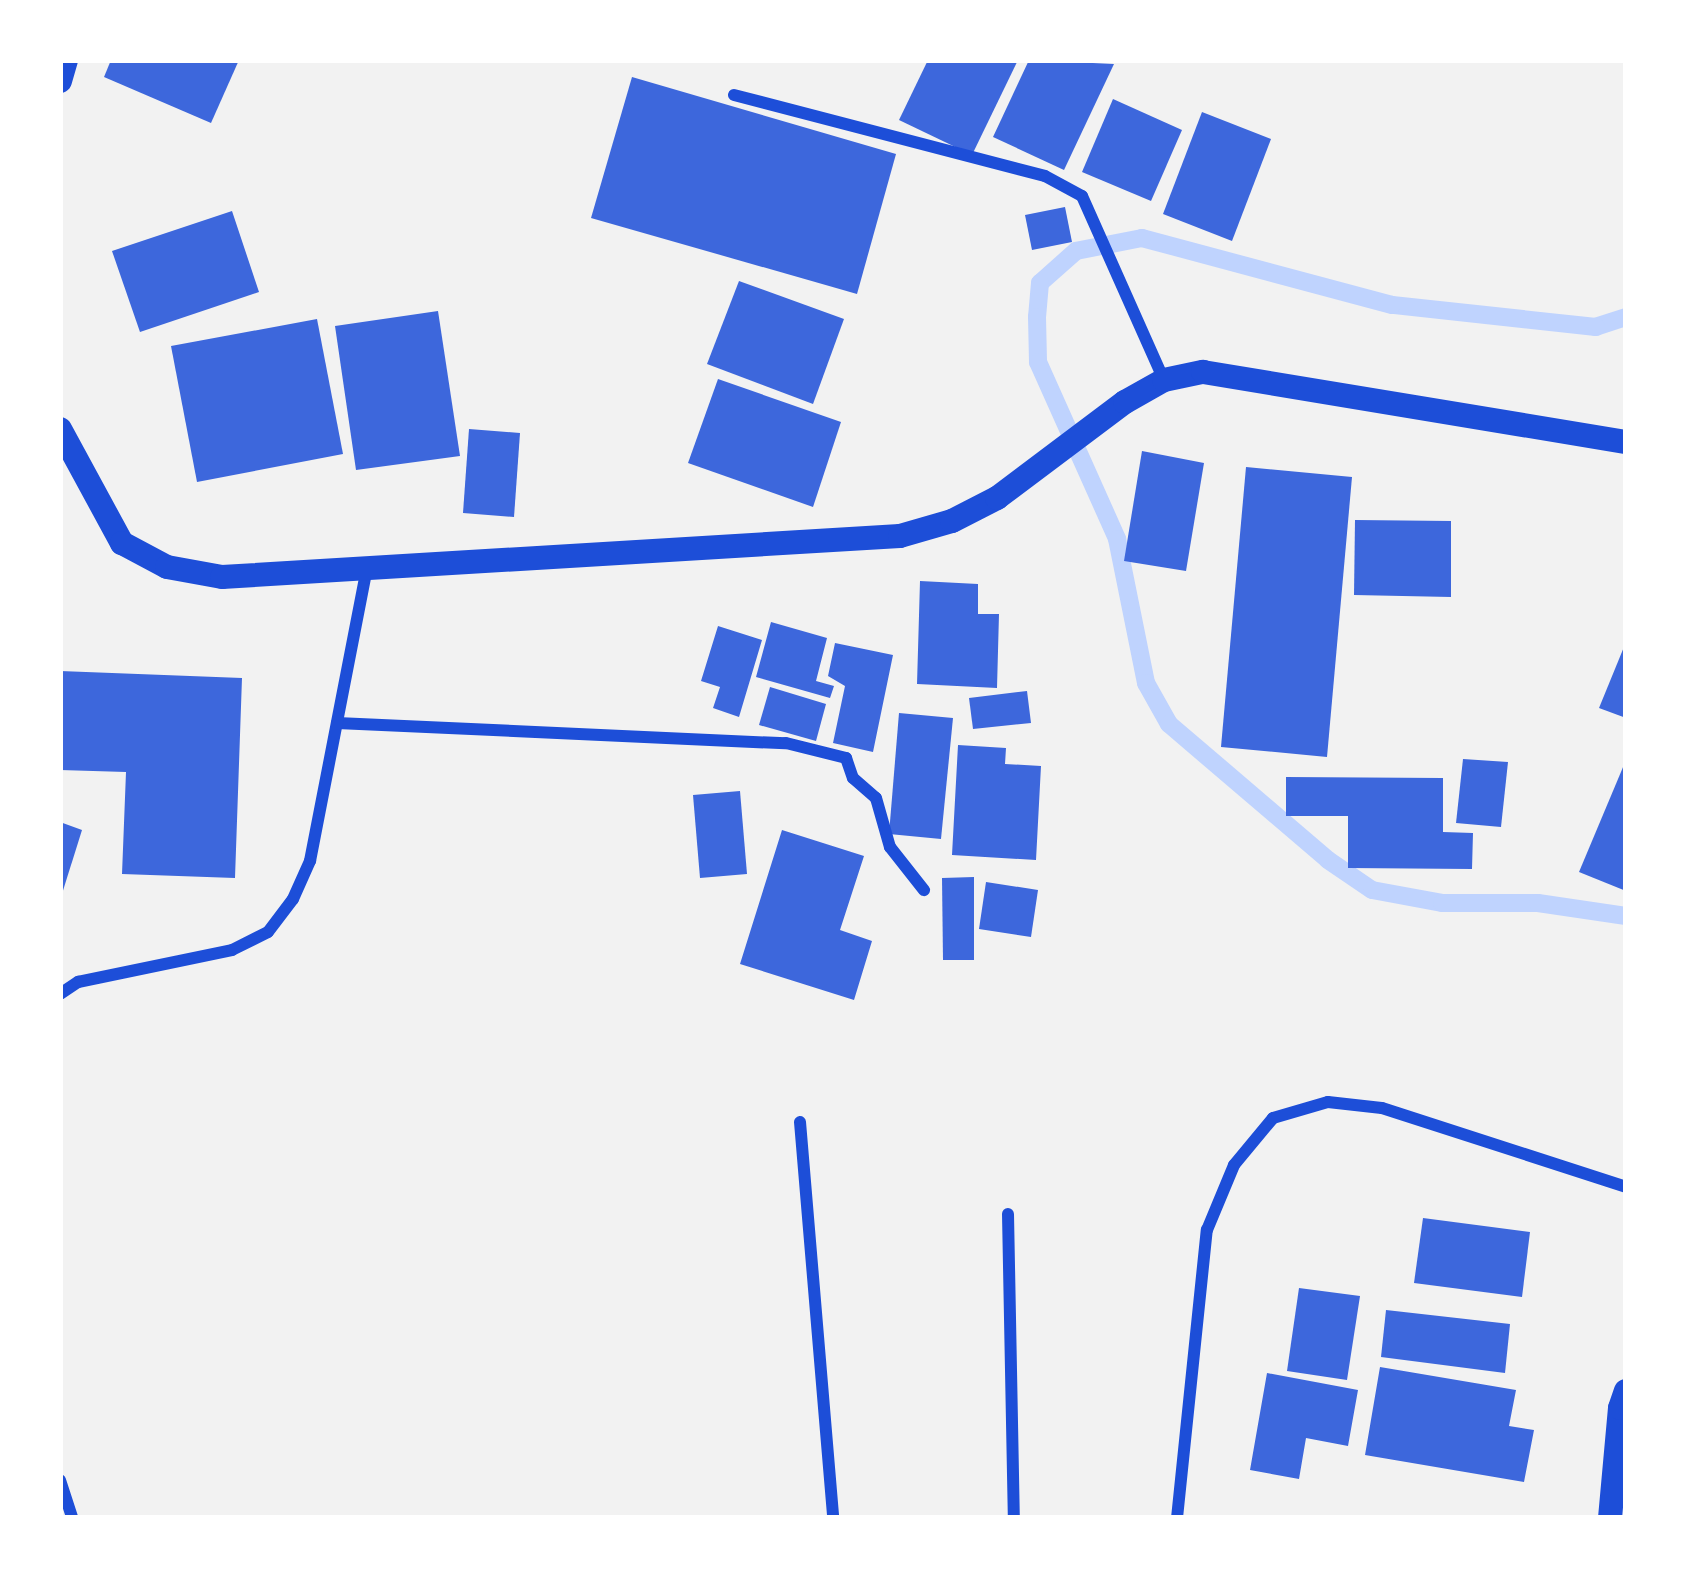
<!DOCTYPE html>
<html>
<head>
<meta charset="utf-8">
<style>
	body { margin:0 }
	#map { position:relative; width:1686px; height:1578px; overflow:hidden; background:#f2f2f2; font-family:"Varela Round",sans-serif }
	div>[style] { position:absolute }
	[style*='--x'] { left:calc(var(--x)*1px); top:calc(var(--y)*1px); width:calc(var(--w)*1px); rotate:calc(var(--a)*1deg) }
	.stream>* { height:18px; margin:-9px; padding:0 9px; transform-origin:9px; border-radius:9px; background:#bfd3fe }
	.building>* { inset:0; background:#3d67dc }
	.minor>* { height:12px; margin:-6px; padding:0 6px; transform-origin:6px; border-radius:6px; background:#1d4ed8 }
	.secondary>* { height:24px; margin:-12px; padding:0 12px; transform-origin:12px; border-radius:12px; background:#1d4ed8 }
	span { translate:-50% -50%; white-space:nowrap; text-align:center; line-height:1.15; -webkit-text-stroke:9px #fff; paint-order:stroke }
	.frame { position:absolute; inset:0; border:63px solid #fff; pointer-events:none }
</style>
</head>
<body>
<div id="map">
	<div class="stream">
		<i style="--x:1626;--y:317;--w:32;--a:162"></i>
		<i style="--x:1596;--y:327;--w:205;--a:-173.8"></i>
		<i style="--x:1392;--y:305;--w:259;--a:-165"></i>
		<i style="--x:1142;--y:238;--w:67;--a:168.9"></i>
		<i style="--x:1076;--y:251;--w:48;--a:138.4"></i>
		<i style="--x:1040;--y:283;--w:34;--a:95"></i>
		<i style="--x:1037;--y:317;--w:45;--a:88.7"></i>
		<i style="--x:1038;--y:362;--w:194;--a:65.9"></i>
		<i style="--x:1117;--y:539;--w:147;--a:78.6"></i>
		<i style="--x:1146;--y:683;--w:47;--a:60.7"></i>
		<i style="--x:1169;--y:724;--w:209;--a:40.5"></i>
		<i style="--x:1328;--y:860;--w:53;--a:34.3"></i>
		<i style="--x:1372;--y:890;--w:71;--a:10.5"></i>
		<i style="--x:1442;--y:903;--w:96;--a:0"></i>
		<i style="--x:1538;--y:903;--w:89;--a:8.4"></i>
	</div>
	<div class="building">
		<i style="clip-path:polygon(111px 60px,239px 60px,211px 123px,104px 77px)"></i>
		<i style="clip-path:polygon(928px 60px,1018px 60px,972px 155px,899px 120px)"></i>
		<i style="clip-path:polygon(1029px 60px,1114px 64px,1064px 170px,993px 137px)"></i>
		<i style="clip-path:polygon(632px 77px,896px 154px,857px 294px,591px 218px)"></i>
		<i style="clip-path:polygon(1113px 99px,1182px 130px,1151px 201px,1082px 172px)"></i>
		<i style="clip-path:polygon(1202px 112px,1271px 139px,1232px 241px,1163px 214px)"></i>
		<i style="clip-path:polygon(1065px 207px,1072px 242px,1032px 250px,1025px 215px)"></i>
		<i style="clip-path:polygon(232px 211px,259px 292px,140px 332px,112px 251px)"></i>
		<i style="clip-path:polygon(739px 281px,844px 319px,813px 404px,707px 364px)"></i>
		<i style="clip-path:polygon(438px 311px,460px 456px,356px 470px,335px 326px)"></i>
		<i style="clip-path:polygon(317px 319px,343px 454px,197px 482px,171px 346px)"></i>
		<i style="clip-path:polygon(718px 379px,841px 422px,813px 507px,688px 463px)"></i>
		<i style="clip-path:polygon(469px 429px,520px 433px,514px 517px,463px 513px)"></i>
		<i style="clip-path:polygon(1142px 451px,1204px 463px,1186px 571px,1124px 561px)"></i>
		<i style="clip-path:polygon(1246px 467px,1352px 477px,1327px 757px,1221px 747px)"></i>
		<i style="clip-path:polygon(1355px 520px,1451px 521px,1451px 597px,1354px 595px)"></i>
		<i style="clip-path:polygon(920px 581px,978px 584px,978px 614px,999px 614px,997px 688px,917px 684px)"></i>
		<i style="clip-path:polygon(771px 622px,827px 638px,816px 681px,834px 686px,830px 698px,756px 677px)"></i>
		<i style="clip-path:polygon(718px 626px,762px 640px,739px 717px,713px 708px,720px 687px,701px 681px)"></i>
		<i style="clip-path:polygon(1626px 642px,1626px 718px,1599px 708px)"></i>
		<i style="clip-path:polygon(835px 643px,893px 655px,873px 752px,833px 743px,845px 686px,828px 676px)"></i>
		<i style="clip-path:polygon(60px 671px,242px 678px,235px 878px,122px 874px,126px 772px,60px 770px)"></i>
		<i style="clip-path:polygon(770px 687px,826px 704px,816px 741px,759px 725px)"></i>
		<i style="clip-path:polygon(1027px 691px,1031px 723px,973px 729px,969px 698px)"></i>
		<i style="clip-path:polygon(899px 713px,953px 718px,941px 839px,889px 834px)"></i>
		<i style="clip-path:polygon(958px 745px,1006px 748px,1005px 764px,1041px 766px,1036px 860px,952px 855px)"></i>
		<i style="clip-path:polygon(1463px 759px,1508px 762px,1501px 827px,1456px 823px)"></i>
		<i style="clip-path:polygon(1626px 760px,1626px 891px,1579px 872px)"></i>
		<i style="clip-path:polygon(1286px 777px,1443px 778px,1443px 832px,1473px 833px,1472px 869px,1348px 868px,1348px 816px,1286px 816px)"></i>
		<i style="clip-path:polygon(740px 791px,747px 874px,700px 878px,693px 795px)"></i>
		<i style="clip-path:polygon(60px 822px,82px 830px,61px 897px,60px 897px)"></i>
		<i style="clip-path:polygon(782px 830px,864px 856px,840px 930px,872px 941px,854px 1000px,740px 964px)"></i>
		<i style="clip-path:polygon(974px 877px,974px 960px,943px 960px,942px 878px)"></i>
		<i style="clip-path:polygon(986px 882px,1038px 890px,1031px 937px,979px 929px)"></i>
		<i style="clip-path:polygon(1423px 1218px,1530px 1232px,1522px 1297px,1414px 1283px)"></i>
		<i style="clip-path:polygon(1299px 1288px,1360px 1296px,1347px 1380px,1287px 1371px)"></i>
		<i style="clip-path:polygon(1386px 1310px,1510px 1324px,1505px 1373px,1381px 1357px)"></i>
		<i style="clip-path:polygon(1380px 1367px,1516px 1390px,1509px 1426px,1534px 1430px,1524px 1482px,1365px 1455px)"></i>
		<i style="clip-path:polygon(1267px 1373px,1358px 1390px,1348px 1446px,1306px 1438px,1299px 1479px,1250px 1470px)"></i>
	</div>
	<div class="minor">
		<i style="--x:734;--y:95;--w:321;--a:14.6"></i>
		<i style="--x:1045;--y:176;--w:42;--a:28.4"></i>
		<i style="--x:1082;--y:196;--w:201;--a:66"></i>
		<i style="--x:337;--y:723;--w:449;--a:2.6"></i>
		<i style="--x:786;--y:743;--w:62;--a:14"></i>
		<i style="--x:846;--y:758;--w:21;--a:71"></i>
		<i style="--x:853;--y:778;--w:30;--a:41"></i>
		<i style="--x:876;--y:798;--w:51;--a:74.1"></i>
		<i style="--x:890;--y:847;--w:55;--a:51.7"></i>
		<i style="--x:60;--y:994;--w:22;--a:-34"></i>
		<i style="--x:78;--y:982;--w:157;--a:-11.7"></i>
		<i style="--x:232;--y:950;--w:40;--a:-26.6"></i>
		<i style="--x:268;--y:932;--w:41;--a:-52.9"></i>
		<i style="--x:293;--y:899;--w:42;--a:-65.9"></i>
		<i style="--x:310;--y:861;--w:298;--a:-79"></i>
		<i style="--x:800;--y:1122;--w:397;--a:85.2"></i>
		<i style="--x:1008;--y:1214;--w:304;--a:88.9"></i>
		<i style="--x:60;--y:1480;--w:40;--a:72"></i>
		<i style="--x:1177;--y:1518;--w:290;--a:-84.1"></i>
		<i style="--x:1207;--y:1230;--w:70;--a:-67.4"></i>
		<i style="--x:1234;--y:1165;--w:61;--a:-50.3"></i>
		<i style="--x:1273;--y:1118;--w:57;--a:-16.2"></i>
		<i style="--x:1328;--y:1102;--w:54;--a:6.3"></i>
		<i style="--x:1382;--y:1108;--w:256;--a:17.9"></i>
	</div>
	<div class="secondary">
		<i style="--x:60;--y:81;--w:22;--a:-74"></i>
		<i style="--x:60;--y:429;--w:130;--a:61.5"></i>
		<i style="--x:122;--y:543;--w:51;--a:28.1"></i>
		<i style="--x:167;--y:567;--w:56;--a:10.3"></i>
		<i style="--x:222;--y:577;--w:679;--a:-3.46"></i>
		<i style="--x:900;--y:536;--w:54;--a:-16.1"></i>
		<i style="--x:952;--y:521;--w:51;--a:-27.1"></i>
		<i style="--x:997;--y:498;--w:160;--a:-36.9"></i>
		<i style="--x:1125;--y:402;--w:45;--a:-29.4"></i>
		<i style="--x:1164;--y:380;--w:40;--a:-12"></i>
		<i style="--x:1203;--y:372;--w:429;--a:9.4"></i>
		<i style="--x:1610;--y:1518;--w:110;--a:-84.8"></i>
		<i style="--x:1620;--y:1408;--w:18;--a:-71"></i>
	</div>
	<div class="frame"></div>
</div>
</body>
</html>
